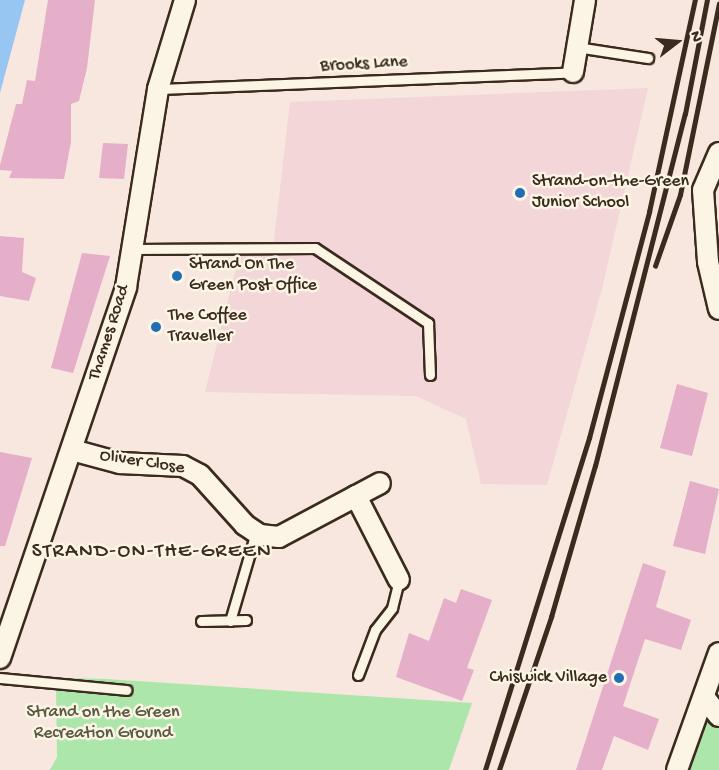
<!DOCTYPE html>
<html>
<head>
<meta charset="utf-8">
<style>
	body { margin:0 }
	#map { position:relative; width:719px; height:770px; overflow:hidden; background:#f7e7df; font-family:"Gochi Hand",sans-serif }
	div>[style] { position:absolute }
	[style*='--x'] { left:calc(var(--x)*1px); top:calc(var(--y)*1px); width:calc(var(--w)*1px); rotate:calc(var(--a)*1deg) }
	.built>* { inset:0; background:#f2d6d8 }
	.green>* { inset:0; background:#ace6aa }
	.water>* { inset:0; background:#98c6f3 }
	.building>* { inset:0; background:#e5afc9 }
	.roads { filter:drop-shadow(2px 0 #3b2a1e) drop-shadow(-2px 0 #3b2a1e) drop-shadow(0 2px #3b2a1e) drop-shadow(0 -2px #3b2a1e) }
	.service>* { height:9px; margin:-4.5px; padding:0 4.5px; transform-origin:4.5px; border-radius:4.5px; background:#fcf5e5 }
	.minor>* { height:20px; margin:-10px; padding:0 10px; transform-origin:10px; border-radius:10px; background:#fcf5e5 }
	.rail>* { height:4.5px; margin:-2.25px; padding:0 2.25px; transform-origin:2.25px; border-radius:2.25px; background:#3b2a1e }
	.dots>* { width:16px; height:16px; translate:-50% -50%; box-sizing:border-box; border:3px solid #fcf5e5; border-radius:50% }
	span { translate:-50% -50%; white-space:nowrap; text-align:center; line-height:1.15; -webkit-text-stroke:5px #fcf5e5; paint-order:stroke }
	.street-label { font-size:18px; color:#3b2a1e }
	.poi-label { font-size:18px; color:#3b2a1e }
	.left { translate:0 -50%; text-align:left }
	.right { translate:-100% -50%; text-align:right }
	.park-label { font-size:18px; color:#575941 }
	.quarter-label { font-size:21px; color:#3b2a1e; letter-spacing:1.5px }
	.north { position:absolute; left:647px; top:12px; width:60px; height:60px; -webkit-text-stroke:4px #fcf5e5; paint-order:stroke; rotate:74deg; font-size:16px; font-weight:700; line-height:24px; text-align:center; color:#3b2a1e }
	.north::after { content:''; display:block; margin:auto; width:21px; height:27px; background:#3b2a1e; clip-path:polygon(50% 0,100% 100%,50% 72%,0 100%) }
</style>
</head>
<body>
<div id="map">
	<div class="built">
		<i style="clip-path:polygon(648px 88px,602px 289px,547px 485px,481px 484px,466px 419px,416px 396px,205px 392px,241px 248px,273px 249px,290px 102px)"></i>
	</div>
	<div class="green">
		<i style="clip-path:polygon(70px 678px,106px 679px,472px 703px,449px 770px,50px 770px,57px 757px,56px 685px)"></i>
		<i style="clip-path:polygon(699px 698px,719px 722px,719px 770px,673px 770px)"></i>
	</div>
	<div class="water">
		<i style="clip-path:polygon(0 0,25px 0,0 93px)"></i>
	</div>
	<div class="building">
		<i style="clip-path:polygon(48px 0,95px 0,87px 68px,79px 101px,71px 104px,71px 142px,64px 179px,9px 178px,12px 171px,0 170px,0 165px,16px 104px,22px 104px,27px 80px,35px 81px)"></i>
		<i style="clip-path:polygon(103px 143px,128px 144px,124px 179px,99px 178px)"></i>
		<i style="clip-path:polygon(0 236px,24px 238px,22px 272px,36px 278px,29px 301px,0 296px)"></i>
		<i style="clip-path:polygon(82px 253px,110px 256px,73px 373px,51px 368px)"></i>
		<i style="clip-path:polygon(677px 384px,708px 393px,692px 456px,660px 448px)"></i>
		<i style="clip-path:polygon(0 452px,32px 458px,5px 546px,0 546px)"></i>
		<i style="clip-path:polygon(690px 481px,719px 489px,705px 554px,673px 546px)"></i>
		<i style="clip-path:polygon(643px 563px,666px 571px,656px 607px,691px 620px,681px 650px,645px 639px,623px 706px,659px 719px,648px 750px,614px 736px,602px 770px,576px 770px)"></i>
		<i style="clip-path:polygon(461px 589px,492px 600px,467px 668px,474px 670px,462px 701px,396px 677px,409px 633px,429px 641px,444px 598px,456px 603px)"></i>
	</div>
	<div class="roads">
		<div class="service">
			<i style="--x:576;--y:47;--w:73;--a:8.7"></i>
			<i style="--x:158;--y:89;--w:415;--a:-2.3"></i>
			<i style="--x:135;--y:249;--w:180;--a:-0.3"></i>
			<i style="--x:315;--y:248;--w:136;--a:33.6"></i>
			<i style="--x:428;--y:323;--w:52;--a:87.8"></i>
			<i style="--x:201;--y:621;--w:45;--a:-1.3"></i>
			<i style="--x:230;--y:621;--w:93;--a:-73.7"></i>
			<i style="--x:358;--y:675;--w:48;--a:-69.3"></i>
			<i style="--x:375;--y:630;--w:28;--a:-52"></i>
			<i style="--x:392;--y:608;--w:29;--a:-76"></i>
			<i style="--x:0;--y:678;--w:127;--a:5.4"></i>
		</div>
		<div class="minor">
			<i style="--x:573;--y:72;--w:73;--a:-80.5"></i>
			<i style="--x:719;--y:153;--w:40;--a:113.4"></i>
			<i style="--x:703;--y:190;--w:72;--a:86"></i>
			<i style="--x:708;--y:262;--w:48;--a:76.8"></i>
			<i style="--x:72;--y:450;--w:50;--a:15.2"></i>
			<i style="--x:120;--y:463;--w:63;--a:2.7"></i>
			<i style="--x:183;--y:466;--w:19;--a:28"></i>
			<i style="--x:200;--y:475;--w:67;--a:48"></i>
			<i style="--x:245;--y:525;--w:18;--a:34"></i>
			<i style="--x:260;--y:535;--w:19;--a:6"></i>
			<i style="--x:279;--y:537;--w:87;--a:-28"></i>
			<i style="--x:356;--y:496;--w:94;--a:62.9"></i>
			<i style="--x:356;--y:496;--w:27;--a:-28"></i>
			<i style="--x:0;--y:658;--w:392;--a:-71.2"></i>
			<i style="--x:126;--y:287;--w:201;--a:-80.8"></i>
			<i style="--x:158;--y:89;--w:93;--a:-73.1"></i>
			<i style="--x:704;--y:697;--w:24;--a:52"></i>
			<i style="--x:677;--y:770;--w:124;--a:-70.3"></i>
		</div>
	</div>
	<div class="rail">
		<i style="--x:655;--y:266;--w:75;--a:-70.6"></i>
		<i style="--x:680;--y:195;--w:195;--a:-78.5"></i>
		<i style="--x:485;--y:770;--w:348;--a:-72.6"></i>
		<i style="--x:589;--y:438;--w:234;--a:-75.1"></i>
		<i style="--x:649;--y:212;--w:217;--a:-77.8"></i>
		<i style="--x:499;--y:770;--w:162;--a:-71.2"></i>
		<i style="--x:551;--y:617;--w:157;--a:-73.8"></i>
		<i style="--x:595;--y:466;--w:363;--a:-75.7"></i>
		<i style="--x:685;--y:114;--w:116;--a:-79.1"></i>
	</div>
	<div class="dots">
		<i style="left:520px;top:193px;background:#1f6fb2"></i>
		<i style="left:177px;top:276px;background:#1f6fb2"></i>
		<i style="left:156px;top:327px;background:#1f6fb2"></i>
		<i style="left:619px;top:678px;background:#1f6fb2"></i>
	</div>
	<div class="street-label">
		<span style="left:364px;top:65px;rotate:-3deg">Brooks Lane</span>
		<span style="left:110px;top:333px;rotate:-72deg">Thames Road</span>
		<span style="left:142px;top:463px;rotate:9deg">Oliver Close</span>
	</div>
	<div class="poi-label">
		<span class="left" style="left:532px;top:193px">Strand-on-the-Green<br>Junior School</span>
		<span class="left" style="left:189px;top:276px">Strand On The<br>Green Post Office</span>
		<span class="left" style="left:168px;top:327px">The Coffee<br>Traveller</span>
		<span class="right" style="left:607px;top:678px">Chiswick Village</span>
	</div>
	<div class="park-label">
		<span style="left:103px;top:724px">Strand on the Green<br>Recreation Ground</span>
	</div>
	<div class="quarter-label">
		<span style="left:152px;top:553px">STRAND-ON-THE-GREEN</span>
	</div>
	<div class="north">N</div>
</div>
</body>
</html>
